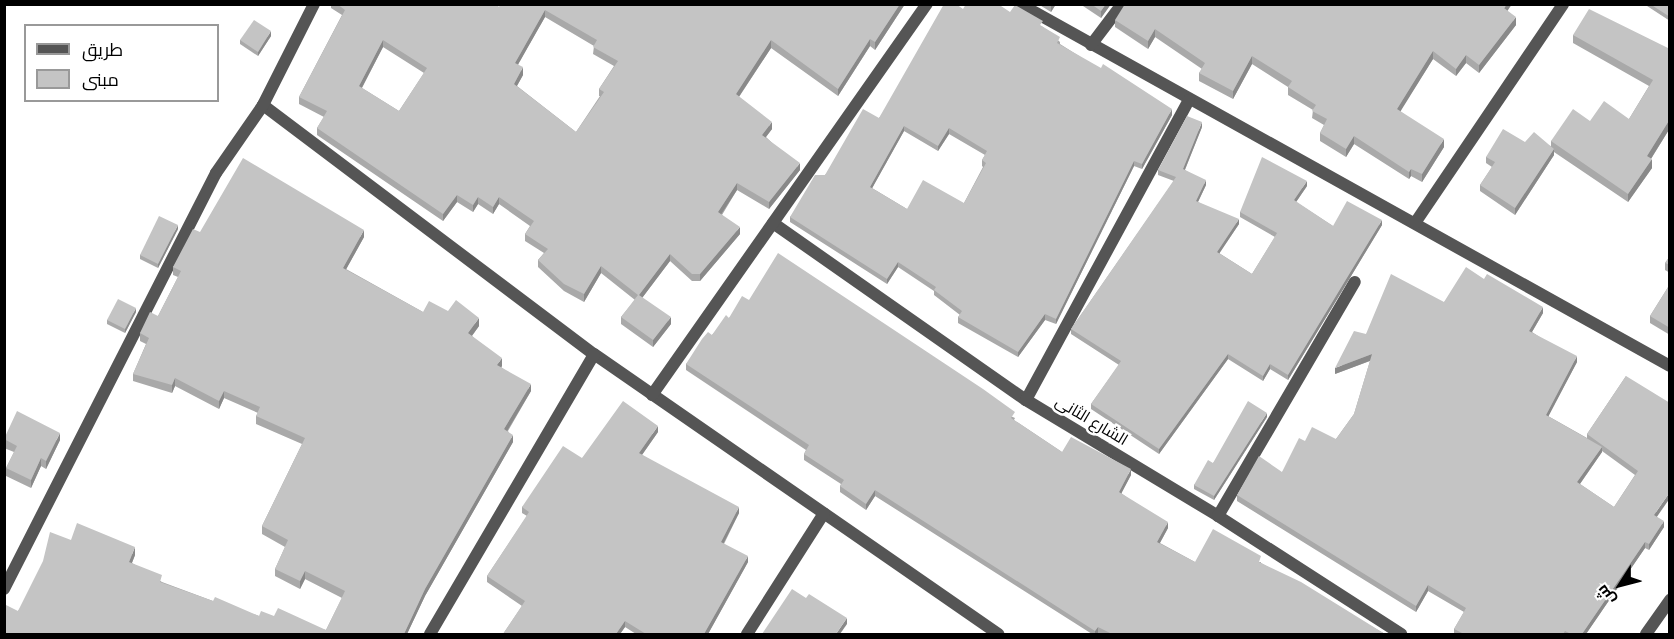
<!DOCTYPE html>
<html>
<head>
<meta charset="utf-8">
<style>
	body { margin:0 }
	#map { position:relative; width:1674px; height:639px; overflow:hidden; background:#fff; font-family:Lato,Cairo,sans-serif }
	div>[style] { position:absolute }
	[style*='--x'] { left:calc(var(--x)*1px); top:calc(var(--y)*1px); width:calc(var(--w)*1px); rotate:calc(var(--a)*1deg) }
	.minor>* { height:12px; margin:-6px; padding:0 6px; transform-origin:6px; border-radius:6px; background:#555 }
	.tertiary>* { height:12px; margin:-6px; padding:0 6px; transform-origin:6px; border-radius:6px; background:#555 }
	.wall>* { inset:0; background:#a9a9a9 }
	.shaded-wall>* { inset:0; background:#898989 }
	.building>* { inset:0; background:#c4c4c4 }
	span { translate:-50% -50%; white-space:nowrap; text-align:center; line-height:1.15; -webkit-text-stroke:5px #fff; paint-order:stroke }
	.street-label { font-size:16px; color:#000 }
	.frame { position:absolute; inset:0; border:6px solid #000; pointer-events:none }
	.legend { position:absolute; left:24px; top:24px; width:195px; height:78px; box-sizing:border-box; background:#fff; border:2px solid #999; margin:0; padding:8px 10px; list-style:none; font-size:18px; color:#000 }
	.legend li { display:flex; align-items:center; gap:12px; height:30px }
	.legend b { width:30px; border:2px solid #999 }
	.north { position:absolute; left:1590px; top:555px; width:60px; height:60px; -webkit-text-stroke:4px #fff; paint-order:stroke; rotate:234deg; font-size:16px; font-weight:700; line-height:24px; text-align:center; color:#000 }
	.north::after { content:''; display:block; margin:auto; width:21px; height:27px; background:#000; clip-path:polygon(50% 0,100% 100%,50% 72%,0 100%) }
</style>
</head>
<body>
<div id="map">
	<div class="minor">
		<i style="--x:1020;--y:4;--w:744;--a:29.11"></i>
		<i style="--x:1091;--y:45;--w:51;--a:-52.9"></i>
		<i style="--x:263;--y:105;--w:414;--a:37"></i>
		<i style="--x:594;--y:354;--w:492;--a:34.7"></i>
		<i style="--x:773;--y:223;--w:309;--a:35"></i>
		<i style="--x:1026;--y:400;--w:224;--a:31.1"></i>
		<i style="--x:1218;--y:516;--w:218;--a:32.8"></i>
		<i style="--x:1415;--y:223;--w:264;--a:-55.9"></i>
		<i style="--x:652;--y:395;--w:478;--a:-54.9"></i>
		<i style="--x:1026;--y:400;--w:341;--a:-61.5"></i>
		<i style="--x:1218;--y:516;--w:271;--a:-59.7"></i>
		<i style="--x:4;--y:589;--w:467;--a:-63"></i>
		<i style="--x:216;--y:173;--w:83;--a:-55.3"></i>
		<i style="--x:263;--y:105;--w:113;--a:-63.2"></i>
		<i style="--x:430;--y:634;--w:324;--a:-59.6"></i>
		<i style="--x:747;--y:634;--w:143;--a:-57.5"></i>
	</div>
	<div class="tertiary">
		<i style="--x:1646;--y:634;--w:42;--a:-54.8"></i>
	</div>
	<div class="wall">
		<i style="clip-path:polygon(evenodd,331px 4px,494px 4px,499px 7px,905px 4px,875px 50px,870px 46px,838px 96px,771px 48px,739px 97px,772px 129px,766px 137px,800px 170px,769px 209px,737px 190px,722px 215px,740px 234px,700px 281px,692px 281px,670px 261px,642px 298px,671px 324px,653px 347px,621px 324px,621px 317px,635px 300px,601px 273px,584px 302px,564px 291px,538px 267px,538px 260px,544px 253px,525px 241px,525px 234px,530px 226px,499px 204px,493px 214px,478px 204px,473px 212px,457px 202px,443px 221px,317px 135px,317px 128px,324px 117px,299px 104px,299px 97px,342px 15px,331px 8px,331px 4px,545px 17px,594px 46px,593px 54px,614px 66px,599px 89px,599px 96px,600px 96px,576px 132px,517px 86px,523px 75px,518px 64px,545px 17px,331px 4px,383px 47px,424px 73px,399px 111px,362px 88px,383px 47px)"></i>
		<i style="clip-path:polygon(1038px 4px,1056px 4px,1051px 12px)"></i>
		<i style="clip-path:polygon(1080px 4px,1111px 4px,1101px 18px)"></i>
		<i style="clip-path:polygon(1644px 4px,1670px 4px,1670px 21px)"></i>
		<i style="clip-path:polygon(evenodd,963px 9px,1010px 12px,1043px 27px,1060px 42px,1060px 44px,1172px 115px,1142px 169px,1134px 166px,1056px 324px,1045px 320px,1018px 357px,958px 323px,958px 317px,960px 315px,934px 295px,934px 291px,898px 267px,887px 284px,790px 222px,790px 217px,825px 175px,879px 118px,963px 9px,904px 131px,938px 151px,949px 134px,985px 155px,982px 160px,982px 166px,983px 167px,964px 203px,907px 209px,872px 188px,904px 131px)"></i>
		<i style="clip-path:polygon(1507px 11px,1516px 25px,1479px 73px,1466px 63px,1456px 76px,1433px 59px,1400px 111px,1444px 147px,1422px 182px,1411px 176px,1409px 179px,1354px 144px,1346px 157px,1320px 141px,1320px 133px,1324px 125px,1312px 118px,1313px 110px,1288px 95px,1288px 87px,1252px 64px,1233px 99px,1199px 81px,1199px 73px,1202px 69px,1155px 37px,1148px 49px,1115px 27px,1115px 20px)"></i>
		<i style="clip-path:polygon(1573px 35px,1670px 49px,1670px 128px,1651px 159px,1652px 168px,1628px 202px,1554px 152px,1554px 155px,1515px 215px,1480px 191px,1480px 185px,1492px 167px,1486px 163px,1486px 157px,1525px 142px,1551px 146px,1551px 141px,1590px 121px,1629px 119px,1649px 86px,1573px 43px)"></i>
		<i style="clip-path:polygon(271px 36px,258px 56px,240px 44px,240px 40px)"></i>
		<i style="clip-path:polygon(1202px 127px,1185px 170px,1206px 185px,1198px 202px,1239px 224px,1219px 253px,1252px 274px,1275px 237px,1240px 217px,1240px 212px,1307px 186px,1296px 202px,1333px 226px,1382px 225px,1288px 380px,1270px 369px,1263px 381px,1228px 359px,1159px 454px,1091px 409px,1091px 404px,1119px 365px,1071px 334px,1071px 329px,1174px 181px,1158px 175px,1158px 170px)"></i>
		<i style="clip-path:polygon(178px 229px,158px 268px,140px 259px,140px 255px)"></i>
		<i style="clip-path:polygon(200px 232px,364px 237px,346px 269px,423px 312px,448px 311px,479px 326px,472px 336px,502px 366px,501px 367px,531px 391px,508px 431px,513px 442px,425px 596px,407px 634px,4px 634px,18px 611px,71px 540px,135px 555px,132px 563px,162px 582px,213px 601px,259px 616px,274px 616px,326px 630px,342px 598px,305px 579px,300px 589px,275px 576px,275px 569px,285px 547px,262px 534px,262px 526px,302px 444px,256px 424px,256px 416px,258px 413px,224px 398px,219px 409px,175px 386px,172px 393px,133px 381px,133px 374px,146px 344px,140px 341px,140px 333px,158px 316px,178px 277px,173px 275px,173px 267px)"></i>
		<i style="clip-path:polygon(1670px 256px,1670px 273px,1665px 270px,1665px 263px)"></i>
		<i style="clip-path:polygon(evenodd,1484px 279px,1543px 313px,1532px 332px,1577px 362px,1548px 416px,1587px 438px,1587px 434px,1626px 376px,1657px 517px,1664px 527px,1649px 550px,1645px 548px,1586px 634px,1454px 634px,1454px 629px,1464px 612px,1428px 591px,1416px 612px,1237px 501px,1237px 495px,1282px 472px,1336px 439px,1354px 414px,1370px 361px,1335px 374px,1366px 334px,1444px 302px,1484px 279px,1602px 451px,1635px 475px,1614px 507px,1580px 484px,1602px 452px,1602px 451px)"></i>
		<i style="clip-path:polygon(1670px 284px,1670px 335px,1650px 323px,1650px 316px)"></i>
		<i style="clip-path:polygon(749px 300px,1015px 418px,1014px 420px,1062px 452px,1131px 475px,1121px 493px,1168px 528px,1160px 543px,1195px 562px,1261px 562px,1261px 563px,1385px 634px,1101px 634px,1098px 633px,1097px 634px,1092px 634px,875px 496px,866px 510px,840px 492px,840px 486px,841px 484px,804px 460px,804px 454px,806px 450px,686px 370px,686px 364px,712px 335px,729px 318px)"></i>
		<i style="clip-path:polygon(136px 312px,125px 333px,107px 324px,107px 320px)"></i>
		<i style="clip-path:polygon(1267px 417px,1214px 500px,1194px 489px,1194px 485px,1213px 463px)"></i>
		<i style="clip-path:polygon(658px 432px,642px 455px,739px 513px,724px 544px,748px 562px,708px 634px,636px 634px,625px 627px,620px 634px,503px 634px,522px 606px,487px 582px,487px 576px,527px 516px,522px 513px,522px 507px,582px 458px)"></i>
		<i style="clip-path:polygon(4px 439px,60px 440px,46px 469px,41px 466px,31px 488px,6px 476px,6px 468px,14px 452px,4px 448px)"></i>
	</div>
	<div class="shaded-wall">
		<i style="clip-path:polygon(900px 4px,905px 4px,875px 50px,875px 42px)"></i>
		<i style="clip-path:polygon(1051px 4px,1056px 4px,1051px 12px)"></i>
		<i style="clip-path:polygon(1106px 4px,1111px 4px,1101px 18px,1101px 11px)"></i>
		<i style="clip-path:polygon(1507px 4px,1512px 4px,1504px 16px,1504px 8px)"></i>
		<i style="clip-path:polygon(545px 10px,545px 17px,515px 70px,515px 63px)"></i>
		<i style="clip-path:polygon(1516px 17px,1516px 25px,1479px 73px,1479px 65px)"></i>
		<i style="clip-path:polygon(1155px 29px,1155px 37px,1148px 49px,1148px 41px)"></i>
		<i style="clip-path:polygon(271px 31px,271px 36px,258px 56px,258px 52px)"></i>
		<i style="clip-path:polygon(870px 39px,870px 46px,838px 96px,838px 89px)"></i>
		<i style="clip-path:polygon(383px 40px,383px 47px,359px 93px,359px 86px)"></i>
		<i style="clip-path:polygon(771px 40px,771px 48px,736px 101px,736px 94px)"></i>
		<i style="clip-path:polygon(1433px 51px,1433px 59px,1397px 117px,1397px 109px)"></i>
		<i style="clip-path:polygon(1466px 55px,1466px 63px,1456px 76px,1456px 69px)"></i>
		<i style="clip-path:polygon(1252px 56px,1252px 64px,1233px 99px,1233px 91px)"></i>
		<i style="clip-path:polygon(523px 67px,523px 75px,514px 91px,514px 84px)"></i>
		<i style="clip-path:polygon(1172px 109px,1172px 115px,1142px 169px,1142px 164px)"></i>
		<i style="clip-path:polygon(1670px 119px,1670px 128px,1647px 165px,1647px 156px)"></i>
		<i style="clip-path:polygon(772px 122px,772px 129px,762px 142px,762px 135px)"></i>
		<i style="clip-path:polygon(1202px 122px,1202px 127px,1183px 174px,1183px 169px)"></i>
		<i style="clip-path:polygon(904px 126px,904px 131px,870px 192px,870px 187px)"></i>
		<i style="clip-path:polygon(949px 128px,949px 134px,938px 151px,938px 146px)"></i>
		<i style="clip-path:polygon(1354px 136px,1354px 144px,1346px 157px,1346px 149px)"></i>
		<i style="clip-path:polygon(1444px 139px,1444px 147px,1422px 182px,1422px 174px)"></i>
		<i style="clip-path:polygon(1554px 149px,1554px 155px,1515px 215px,1515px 208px)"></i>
		<i style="clip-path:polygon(1652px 159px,1652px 168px,1628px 202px,1628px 194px)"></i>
		<i style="clip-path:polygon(1134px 161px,1134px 166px,1056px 324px,1056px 319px)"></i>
		<i style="clip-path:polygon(800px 163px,800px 170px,769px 209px,769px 202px)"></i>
		<i style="clip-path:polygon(1411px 169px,1411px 176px,1409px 179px,1409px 172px)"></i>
		<i style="clip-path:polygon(1206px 180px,1206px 185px,1196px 206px,1196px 201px)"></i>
		<i style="clip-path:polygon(1307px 181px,1307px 186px,1294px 205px,1294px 200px)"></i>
		<i style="clip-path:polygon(737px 183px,737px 190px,718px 219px,718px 212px)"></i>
		<i style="clip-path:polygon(457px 195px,457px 202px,443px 221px,443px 214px)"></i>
		<i style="clip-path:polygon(478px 197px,478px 204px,473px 212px,473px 205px)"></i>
		<i style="clip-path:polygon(499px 197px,499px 204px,493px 214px,493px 207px)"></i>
		<i style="clip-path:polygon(1239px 219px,1239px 224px,1217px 257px,1217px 252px)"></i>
		<i style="clip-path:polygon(1382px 220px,1382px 225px,1288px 380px,1288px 375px)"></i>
		<i style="clip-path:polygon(178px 225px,178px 229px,158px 268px,158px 264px)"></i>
		<i style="clip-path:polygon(740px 227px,740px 234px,700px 281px,700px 274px)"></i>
		<i style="clip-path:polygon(364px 230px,364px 237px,343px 275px,343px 268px)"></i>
		<i style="clip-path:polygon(670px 254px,670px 261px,639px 302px,639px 295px)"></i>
		<i style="clip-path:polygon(898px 262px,898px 267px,887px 284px,887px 279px)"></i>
		<i style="clip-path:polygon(601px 266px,601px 273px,584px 302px,584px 294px)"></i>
		<i style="clip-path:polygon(1543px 307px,1543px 313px,1529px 337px,1529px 331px)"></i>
		<i style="clip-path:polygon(136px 308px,136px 312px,125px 333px,125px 329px)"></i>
		<i style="clip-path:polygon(1045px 314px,1045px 320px,1018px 357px,1018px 352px)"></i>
		<i style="clip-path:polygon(671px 317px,671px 324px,653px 347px,653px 340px)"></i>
		<i style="clip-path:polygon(479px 318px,479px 326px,468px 341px,468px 333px)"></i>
		<i style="clip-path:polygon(1228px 354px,1228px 359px,1159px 454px,1159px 449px)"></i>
		<i style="clip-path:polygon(1372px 354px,1372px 360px,1335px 374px,1335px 368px)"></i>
		<i style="clip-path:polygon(1577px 356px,1577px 362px,1546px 421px,1546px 415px)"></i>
		<i style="clip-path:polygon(502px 358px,502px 366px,497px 373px,497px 365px)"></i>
		<i style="clip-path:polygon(1270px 364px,1270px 369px,1263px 381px,1263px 376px)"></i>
		<i style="clip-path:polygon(175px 378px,175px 386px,172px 393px,172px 385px)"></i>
		<i style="clip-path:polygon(531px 384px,531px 391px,504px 436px,504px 429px)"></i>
		<i style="clip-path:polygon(224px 391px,224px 398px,219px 409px,219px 401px)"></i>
		<i style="clip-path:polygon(1267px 413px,1267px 417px,1214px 500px,1214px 496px)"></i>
		<i style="clip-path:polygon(658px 426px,658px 432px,639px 459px,639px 453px)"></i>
		<i style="clip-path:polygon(60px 433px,60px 440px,46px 469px,46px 461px)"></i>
		<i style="clip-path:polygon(513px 435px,513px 442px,425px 596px,407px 634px,404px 634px,425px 589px)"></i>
		<i style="clip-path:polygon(1602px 447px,1602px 452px,1577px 488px,1577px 482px)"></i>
		<i style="clip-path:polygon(41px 458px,41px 466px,31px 488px,31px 480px)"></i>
		<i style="clip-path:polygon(1131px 469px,1131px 475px,1119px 498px,1119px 492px)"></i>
		<i style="clip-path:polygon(875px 490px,875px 496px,866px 510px,866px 504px)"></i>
		<i style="clip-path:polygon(1670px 492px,1670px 498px,1654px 521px,1654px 515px)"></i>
		<i style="clip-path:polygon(739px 507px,739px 513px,721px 548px,721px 542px)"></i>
		<i style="clip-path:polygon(1664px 521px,1664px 527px,1649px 550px,1649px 544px)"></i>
		<i style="clip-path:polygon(1168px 522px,1168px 528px,1157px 548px,1157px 542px)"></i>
		<i style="clip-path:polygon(1645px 542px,1645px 548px,1586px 634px,1582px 634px)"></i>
		<i style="clip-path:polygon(135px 547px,135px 555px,129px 570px,129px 562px)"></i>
		<i style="clip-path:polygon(748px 556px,748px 562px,708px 634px,704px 634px)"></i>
		<i style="clip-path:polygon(305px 571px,305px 579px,300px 589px,300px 581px)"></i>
		<i style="clip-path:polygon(1428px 585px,1428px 591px,1416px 612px,1416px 606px)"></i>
		<i style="clip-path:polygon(847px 618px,847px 624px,840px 634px,836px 634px)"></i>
		<i style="clip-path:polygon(625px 621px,625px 627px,620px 634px,616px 634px)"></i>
		<i style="clip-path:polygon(1098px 627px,1098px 633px,1097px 634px,1095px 634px,1095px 631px)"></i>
	</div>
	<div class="building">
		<i style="clip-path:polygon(evenodd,337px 4px,494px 4px,499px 7px,500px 4px,900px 4px,875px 42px,870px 39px,838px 89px,771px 40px,736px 94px,772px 122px,762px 135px,800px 163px,769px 202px,737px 183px,718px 212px,740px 227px,700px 274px,692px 274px,670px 254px,639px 295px,671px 317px,653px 340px,621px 317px,638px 295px,601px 266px,584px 294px,564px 284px,538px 260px,548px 249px,525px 234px,534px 221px,499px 197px,493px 207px,478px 197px,473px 205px,457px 195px,443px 214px,317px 128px,327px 111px,299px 97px,345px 10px,337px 4px,545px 10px,597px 40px,593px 47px,618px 61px,599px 89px,604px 92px,576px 132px,514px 84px,523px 67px,515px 63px,545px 10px,337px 4px,383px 40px,427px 68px,399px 111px,359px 86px,383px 40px)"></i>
		<i style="clip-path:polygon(evenodd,944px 4px,956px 4px,963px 9px,966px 4px,998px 4px,1010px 12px,1015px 5px,1043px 21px,1040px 25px,1060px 37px,1057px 43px,1101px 68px,1103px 64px,1172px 109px,1142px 164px,1134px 161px,1056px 319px,1045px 314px,1018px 352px,958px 317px,962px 311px,934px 290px,936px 287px,898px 262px,887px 279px,790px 217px,815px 175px,825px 175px,863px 109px,879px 118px,944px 4px,904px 126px,938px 146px,949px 128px,987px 151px,982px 160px,986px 163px,964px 203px,923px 180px,907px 209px,870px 187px,904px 126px)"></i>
		<i style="clip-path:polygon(1091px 4px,1106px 4px,1101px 11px)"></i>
		<i style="clip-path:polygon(1125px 4px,1507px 4px,1504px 8px,1516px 17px,1479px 65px,1466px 55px,1456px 69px,1433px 51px,1397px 109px,1444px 139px,1422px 174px,1411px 169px,1409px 172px,1354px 136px,1346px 149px,1320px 133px,1327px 119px,1312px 111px,1316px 105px,1288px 87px,1292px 81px,1252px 56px,1233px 91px,1199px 73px,1205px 63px,1155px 29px,1148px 41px,1115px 20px)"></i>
		<i style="clip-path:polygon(1650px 4px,1670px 4px,1670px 17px)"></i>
		<i style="clip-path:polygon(1589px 9px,1670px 49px,1670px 119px,1647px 156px,1652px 159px,1628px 194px,1551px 141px,1573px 109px,1590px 121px,1604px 101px,1629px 119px,1653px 80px,1573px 35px)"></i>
		<i style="clip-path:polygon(254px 20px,271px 31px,258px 52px,240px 40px)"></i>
		<i style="clip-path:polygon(1187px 116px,1202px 122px,1183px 169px,1206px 180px,1196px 201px,1239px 219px,1217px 252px,1252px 274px,1277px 233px,1240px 212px,1262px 157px,1307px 181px,1294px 200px,1333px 226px,1347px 201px,1382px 220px,1288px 375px,1270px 364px,1263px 376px,1228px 354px,1159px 449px,1091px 404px,1121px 361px,1071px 329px,1176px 177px,1158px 170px)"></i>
		<i style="clip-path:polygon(1503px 129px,1525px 142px,1534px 132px,1554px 149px,1515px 208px,1480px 185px,1495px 162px,1486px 157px)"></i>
		<i style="clip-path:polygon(243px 158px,364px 230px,343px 268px,423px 312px,429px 301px,448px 311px,456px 300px,479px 318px,468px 333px,502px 358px,497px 365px,531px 384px,504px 429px,513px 435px,425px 589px,404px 634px,4px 634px,4px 604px,18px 611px,43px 561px,50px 532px,71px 540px,77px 523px,135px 547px,129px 562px,162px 575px,160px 582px,213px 601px,215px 597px,259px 616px,261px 611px,274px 616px,278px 608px,326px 630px,345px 591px,305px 571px,300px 581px,275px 569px,288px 540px,262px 526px,305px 438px,256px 416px,260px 407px,224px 391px,219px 401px,175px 378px,172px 385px,133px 374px,149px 338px,140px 333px,150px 312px,158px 316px,181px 271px,173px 267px,193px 229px,200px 232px)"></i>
		<i style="clip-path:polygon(159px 216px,178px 225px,158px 264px,140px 255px)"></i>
		<i style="clip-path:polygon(778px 253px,983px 389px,1015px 412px,1011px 418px,1062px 452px,1071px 437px,1131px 469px,1119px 492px,1168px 522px,1157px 542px,1195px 562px,1213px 529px,1261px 556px,1259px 562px,1301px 582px,1385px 634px,1112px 634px,1098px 627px,1095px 631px,875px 490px,866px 504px,840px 486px,844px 480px,804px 454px,809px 445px,686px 364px,702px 339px,708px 332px,712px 335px,726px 315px,729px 318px,742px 296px,749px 300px)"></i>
		<i style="clip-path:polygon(1670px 256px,1670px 265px,1665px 263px)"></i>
		<i style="clip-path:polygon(1466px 267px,1484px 279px,1487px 274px,1543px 307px,1529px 331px,1577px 356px,1546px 415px,1602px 447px,1577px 482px,1614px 507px,1638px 471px,1587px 434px,1626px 376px,1670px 403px,1670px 492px,1654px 515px,1664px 521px,1649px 544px,1645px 542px,1582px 634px,1571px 634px,1565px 631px,1563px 634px,1464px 634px,1454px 629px,1466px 608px,1428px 585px,1416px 606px,1237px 495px,1259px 456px,1282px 472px,1299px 438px,1305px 441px,1312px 427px,1336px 439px,1354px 414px,1372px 354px,1335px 368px,1354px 331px,1366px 334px,1391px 274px,1444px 302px)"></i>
		<i style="clip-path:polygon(1670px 284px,1670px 328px,1650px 316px)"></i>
		<i style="clip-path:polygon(118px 299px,136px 308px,125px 329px,107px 320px)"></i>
		<i style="clip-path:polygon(623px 401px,658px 426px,639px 453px,739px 507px,721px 542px,748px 556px,704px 634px,646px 634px,625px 621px,616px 634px,503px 634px,525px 601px,487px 576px,529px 512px,522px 507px,563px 446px,582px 458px)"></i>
		<i style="clip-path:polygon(1248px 401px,1267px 413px,1214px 496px,1194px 485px,1208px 460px,1213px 463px)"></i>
		<i style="clip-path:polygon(17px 411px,60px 433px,46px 461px,41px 458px,31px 480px,6px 468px,17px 446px,4px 439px)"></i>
		<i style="clip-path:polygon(792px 589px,806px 598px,809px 594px,847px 618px,836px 634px,762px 634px)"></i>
	</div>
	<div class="street-label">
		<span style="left:1092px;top:420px;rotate:31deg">الشارع الثانى</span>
	</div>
	<div class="frame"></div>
	<ul class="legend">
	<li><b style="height:8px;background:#555"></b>طريق</li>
	<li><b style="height:16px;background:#c4c4c4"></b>مبنى</li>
	</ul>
	<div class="north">ش</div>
</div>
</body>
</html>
